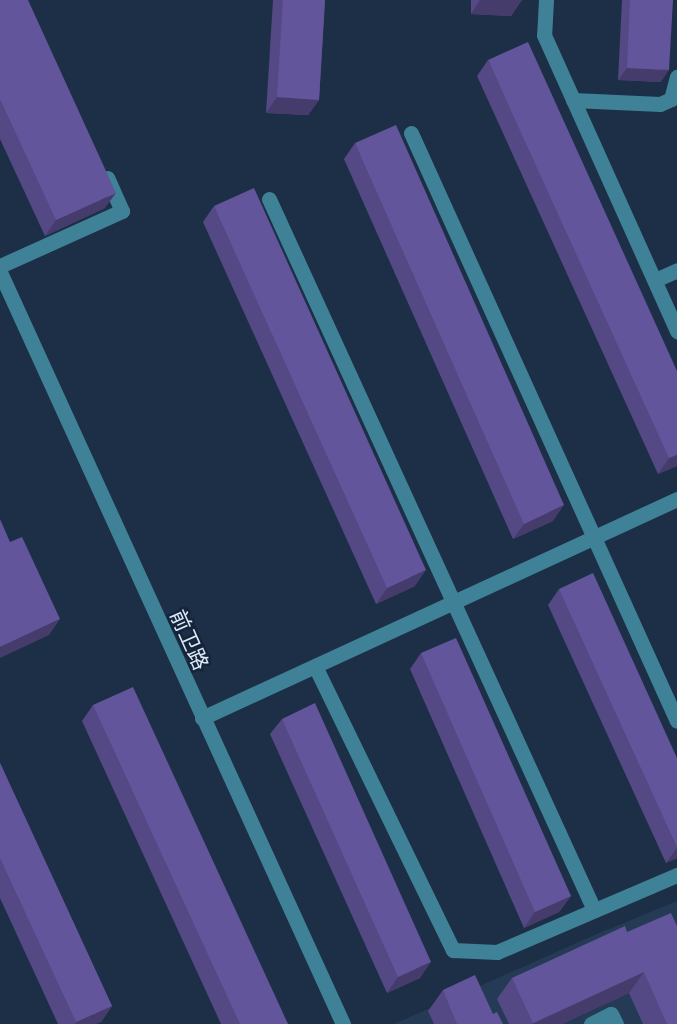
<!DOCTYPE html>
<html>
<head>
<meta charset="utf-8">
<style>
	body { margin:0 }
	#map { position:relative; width:677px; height:1024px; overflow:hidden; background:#1d2f46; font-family:Jost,"Noto Sans SC",sans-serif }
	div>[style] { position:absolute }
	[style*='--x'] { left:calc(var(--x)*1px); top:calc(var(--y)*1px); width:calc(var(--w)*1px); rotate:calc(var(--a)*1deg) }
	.built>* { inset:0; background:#243a55 }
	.minor>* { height:15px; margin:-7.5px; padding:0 7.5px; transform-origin:7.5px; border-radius:7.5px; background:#3f8298 }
	.wall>* { inset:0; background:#544985 }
	.shaded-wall>* { inset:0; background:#453c6c }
	.building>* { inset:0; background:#62559b }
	span { translate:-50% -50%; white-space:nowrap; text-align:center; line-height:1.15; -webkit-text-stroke:5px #14253b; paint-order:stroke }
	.street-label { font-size:21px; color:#dee9f8 }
</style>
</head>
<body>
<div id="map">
	<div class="built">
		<i style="clip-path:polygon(677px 901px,677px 1024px,394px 1024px,599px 933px)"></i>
	</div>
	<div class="minor">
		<i style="--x:546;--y:0;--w:35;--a:93"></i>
		<i style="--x:544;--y:35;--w:325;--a:65.8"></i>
		<i style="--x:573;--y:100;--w:87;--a:2.6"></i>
		<i style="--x:660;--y:104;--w:12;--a:-24"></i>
		<i style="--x:671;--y:99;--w:23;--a:-75"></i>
		<i style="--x:411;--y:133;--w:645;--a:65.66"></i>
		<i style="--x:269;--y:199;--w:782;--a:65.43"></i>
		<i style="--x:0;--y:266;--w:134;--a:-24.3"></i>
		<i style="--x:122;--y:211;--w:36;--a:-114"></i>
		<i style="--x:0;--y:272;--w:827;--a:65.48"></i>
		<i style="--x:655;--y:280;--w:24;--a:-24"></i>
		<i style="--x:315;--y:666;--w:316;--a:64.1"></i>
		<i style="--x:453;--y:950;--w:44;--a:2.6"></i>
		<i style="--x:497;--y:952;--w:196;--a:-23.2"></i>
		<i style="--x:202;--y:718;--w:523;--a:-24.75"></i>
		<i style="--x:591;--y:1024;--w:22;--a:-27"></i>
		<i style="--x:611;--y:1014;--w:11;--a:63"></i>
	</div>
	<div class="wall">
		<i style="clip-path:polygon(0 0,105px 208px,45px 236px,0 139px)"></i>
		<i style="clip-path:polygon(273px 0,325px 0,319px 100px,308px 115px,266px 113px)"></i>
		<i style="clip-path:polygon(471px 0,522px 0,511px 16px,471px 14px)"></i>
		<i style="clip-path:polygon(622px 0,673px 0,661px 82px,618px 80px)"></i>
		<i style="clip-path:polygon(488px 60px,677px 466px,658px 474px,477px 76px)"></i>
		<i style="clip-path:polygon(355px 143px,553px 521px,513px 539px,344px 159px)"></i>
		<i style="clip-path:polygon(214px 206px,415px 586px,376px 604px,203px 222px)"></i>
		<i style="clip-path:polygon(559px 589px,677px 758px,677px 858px,666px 863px,548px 605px)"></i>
		<i style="clip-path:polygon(421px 653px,571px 896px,559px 912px,524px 928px,410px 669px)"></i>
		<i style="clip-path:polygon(93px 705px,288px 1024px,221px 1024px,82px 721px)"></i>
		<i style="clip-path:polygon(282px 719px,420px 978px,387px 993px,270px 734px)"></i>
		<i style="clip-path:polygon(0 763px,112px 1006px,101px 1022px,95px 1024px,58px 1024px,0 898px)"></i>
		<i style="clip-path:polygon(627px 932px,677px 1024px,643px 1024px,629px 993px,562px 1024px,509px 1024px,497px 999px,512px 978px)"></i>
		<i style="clip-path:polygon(443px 990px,503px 1024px,434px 1024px,428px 1011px)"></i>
	</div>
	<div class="shaded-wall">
		<i style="clip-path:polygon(480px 0,522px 0,511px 16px,471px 14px)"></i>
		<i style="clip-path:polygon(627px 68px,669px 70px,661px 82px,618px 80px)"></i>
		<i style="clip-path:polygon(277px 97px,319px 100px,308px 115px,266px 113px)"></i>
		<i style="clip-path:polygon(116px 193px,105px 208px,45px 236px,56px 220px)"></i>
		<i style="clip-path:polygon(677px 455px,677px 466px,658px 474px,669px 458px)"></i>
		<i style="clip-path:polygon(564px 505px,553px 521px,513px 539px,524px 524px)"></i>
		<i style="clip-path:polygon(426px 570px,415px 586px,376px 604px,387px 588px)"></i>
		<i style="clip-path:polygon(60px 619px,49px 635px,0 658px,0 647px)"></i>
		<i style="clip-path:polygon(677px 848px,677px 858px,666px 863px)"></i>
		<i style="clip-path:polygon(571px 896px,559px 912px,524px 928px,535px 912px)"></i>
		<i style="clip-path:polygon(431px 962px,420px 978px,387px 993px,398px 977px)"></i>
		<i style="clip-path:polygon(644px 972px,629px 993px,562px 1024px,532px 1024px)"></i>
		<i style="clip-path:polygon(112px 1006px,101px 1022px,95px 1024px,75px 1024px,76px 1022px)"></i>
	</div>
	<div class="building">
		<i style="clip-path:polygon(0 0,28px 0,116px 193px,56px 220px,0 99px)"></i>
		<i style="clip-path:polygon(283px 0,325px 0,319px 100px,277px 97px)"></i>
		<i style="clip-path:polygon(630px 0,673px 0,669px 70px,627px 68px)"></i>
		<i style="clip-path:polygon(528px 42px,677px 371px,677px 455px,669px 458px,488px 60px)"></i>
		<i style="clip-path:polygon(396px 125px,564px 505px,524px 524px,355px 143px)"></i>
		<i style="clip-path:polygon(254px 188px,426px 570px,387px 588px,214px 206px)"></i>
		<i style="clip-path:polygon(0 519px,10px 542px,22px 537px,60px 619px,0 647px)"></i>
		<i style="clip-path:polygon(593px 573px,677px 758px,677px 847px,559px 589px)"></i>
		<i style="clip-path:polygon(456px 638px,571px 896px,535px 912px,421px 653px)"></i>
		<i style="clip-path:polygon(133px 687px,288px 1024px,240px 1024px,93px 705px)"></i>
		<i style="clip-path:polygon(315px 703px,431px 962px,398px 977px,282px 719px)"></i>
		<i style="clip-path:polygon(0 763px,112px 1006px,76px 1022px,0 858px)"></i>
		<i style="clip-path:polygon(671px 913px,677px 926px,677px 1024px,667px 1024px,644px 972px,533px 1023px,512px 978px,625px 926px,627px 932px)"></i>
		<i style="clip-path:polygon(475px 975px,493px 1014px,497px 1012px,503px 1024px,457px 1024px,443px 990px)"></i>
	</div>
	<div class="street-label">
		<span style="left:189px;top:640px;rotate:66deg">前卫路</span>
	</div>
</div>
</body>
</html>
